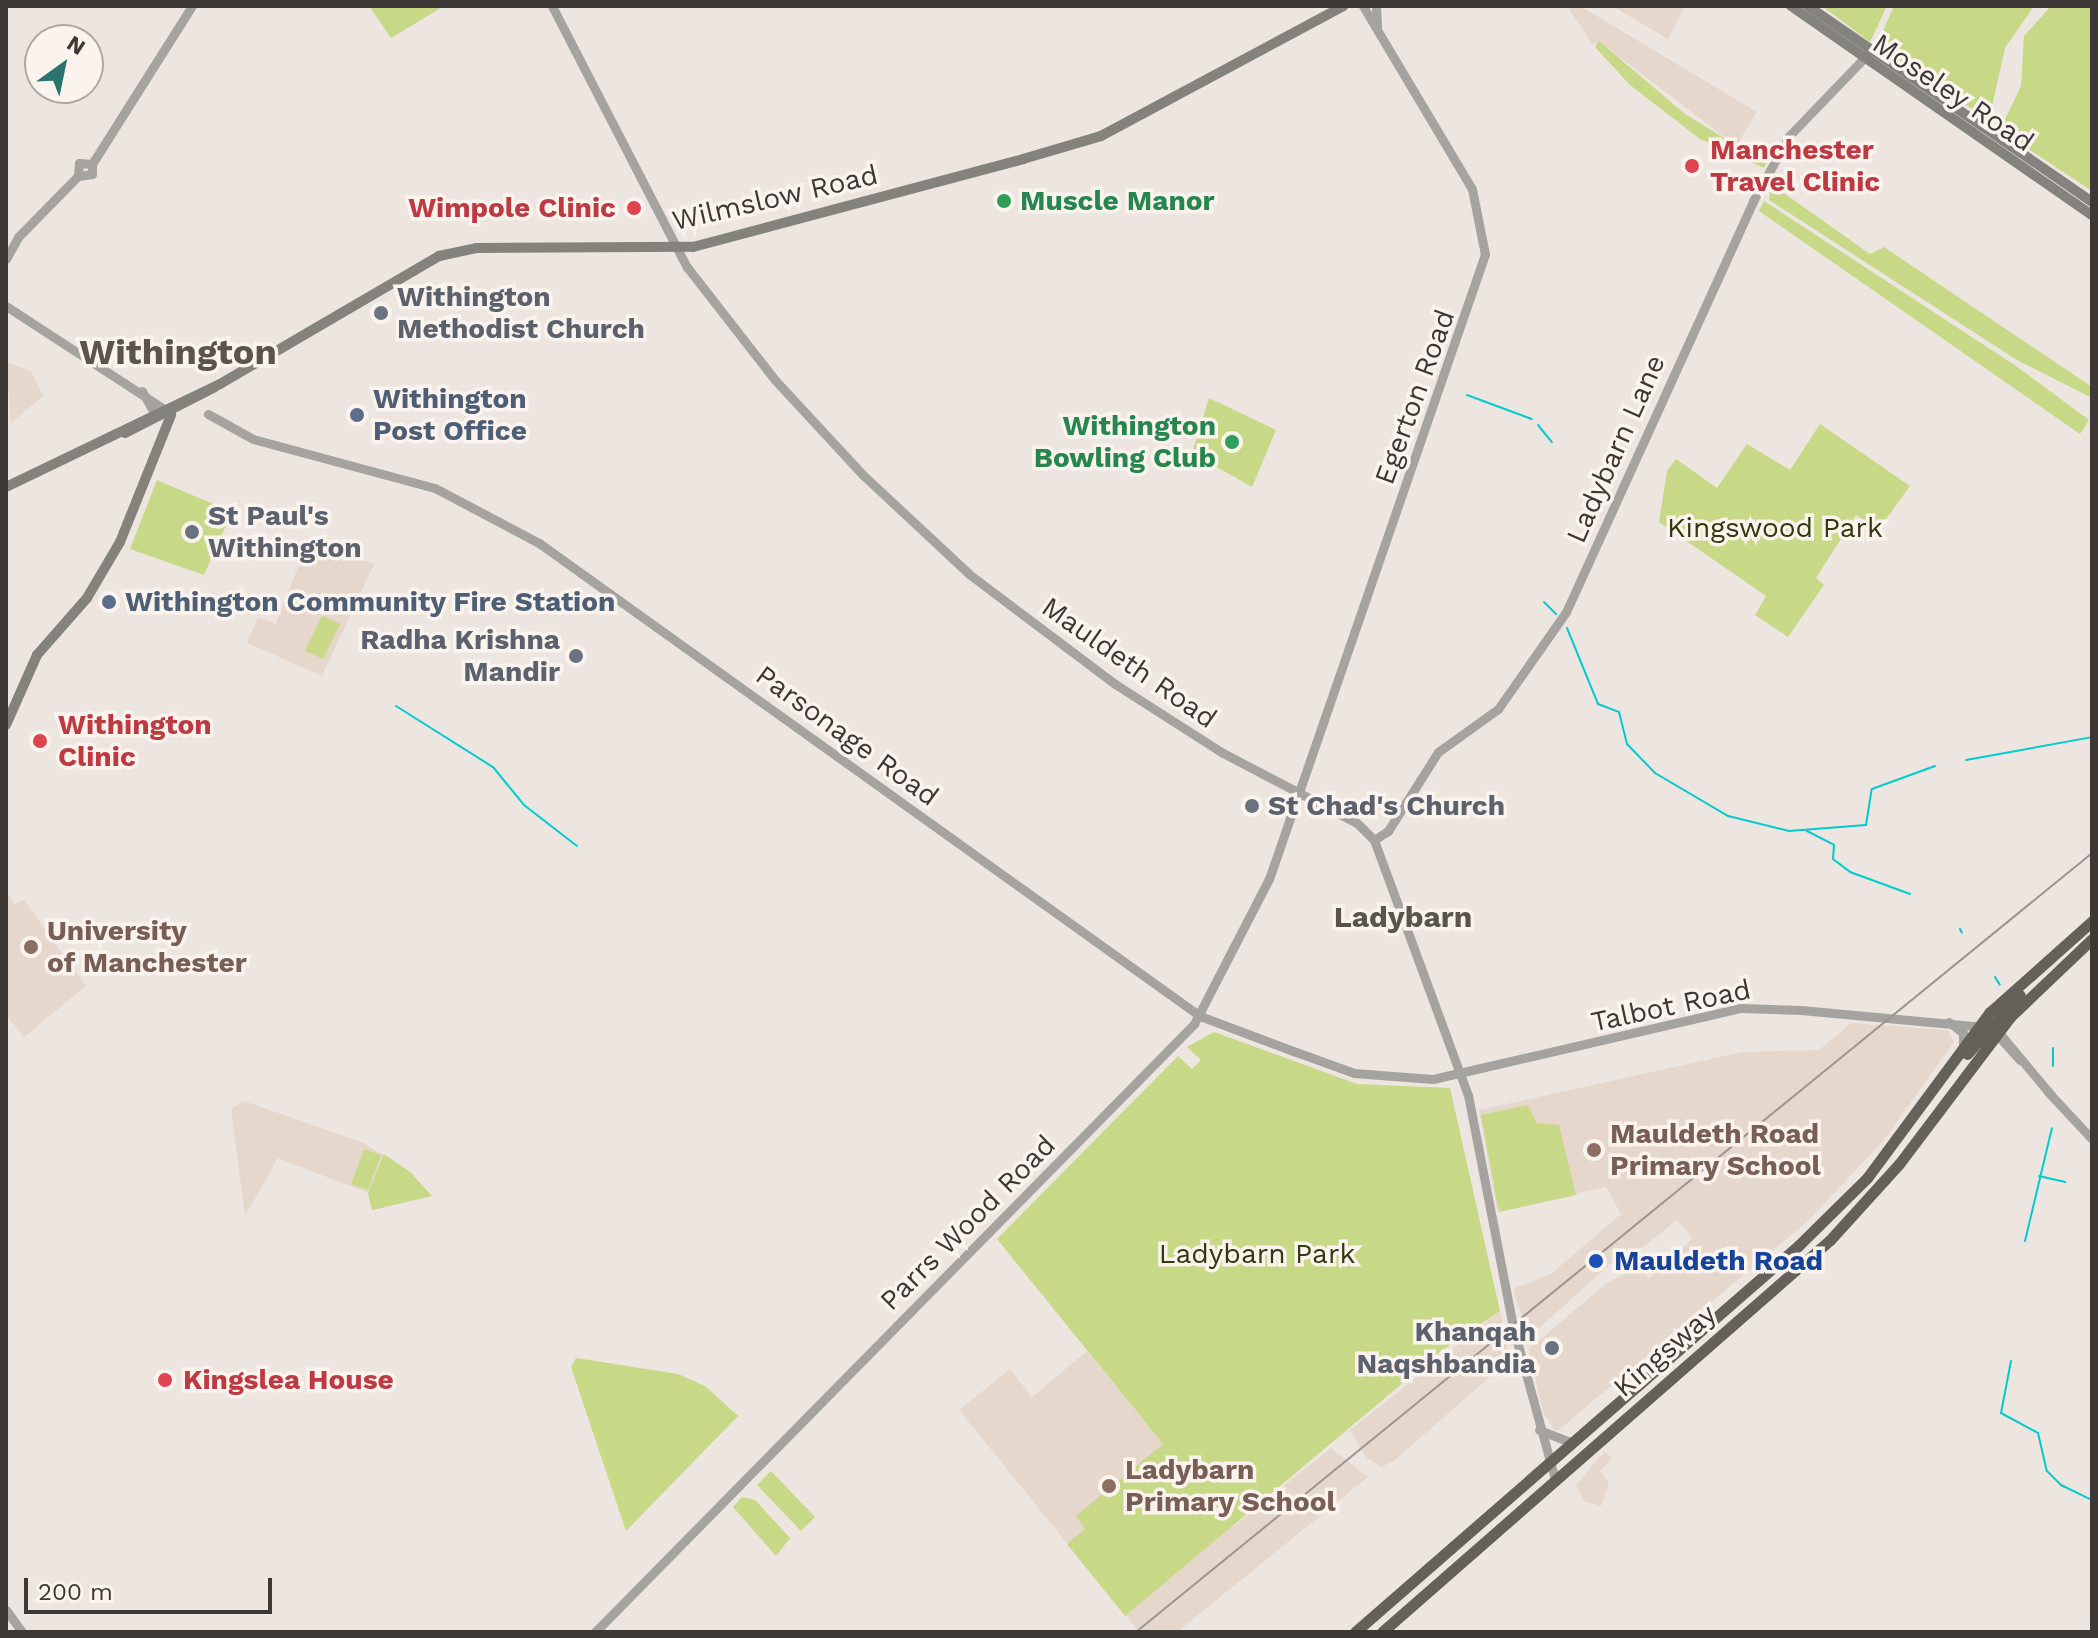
<!DOCTYPE html>
<html>
<head>
<meta charset="utf-8">
<style>
	body { margin:0 }
	#map { position:relative; width:2098px; height:1638px; overflow:hidden; background:#ede5e0; font-family:"Work Sans",sans-serif }
	div>[style] { position:absolute }
	[style*='--x'] { left:calc(var(--x)*1px); top:calc(var(--y)*1px); width:calc(var(--w)*1px); rotate:calc(var(--a)*1deg) }
	.built>* { inset:0; background:#e6d7cd }
	.green>* { inset:0; background:#c7d887 }
	.stream>* { height:2px; margin:-1px; padding:0 1px; transform-origin:1px; border-radius:1px; background:#02cbce }
	.tertiary>* { height:9px; margin:-4.5px; padding:0 4.5px; transform-origin:4.5px; border-radius:4.5px; background:#a4a3a0 }
	.secondary>* { height:10px; margin:-5px; padding:0 5px; transform-origin:5px; border-radius:5px; background:#84827d }
	.trunk>* { height:11px; margin:-5.5px; padding:0 5.5px; transform-origin:5.5px; border-radius:5.5px; background:#63615a }
	.rail>* { height:2px; margin:-1px; padding:0 1px; transform-origin:1px; border-radius:1px; background:#9a9490 }
	.dots>* { width:22px; height:22px; translate:-50% -50%; box-sizing:border-box; border:4px solid #fbf3ee; border-radius:50% }
	span { translate:-50% -50%; white-space:nowrap; text-align:center; line-height:1.15; -webkit-text-stroke:7px #fbf3ee; paint-order:stroke }
	.street-label { font-size:28px; color:#3b3836 }
	.health-label { font-size:28px; color:#be3a42; font-weight:700 }
	.left { translate:0 -50%; text-align:left }
	.right { translate:-100% -50%; text-align:right }
	.leisure-label { font-size:28px; color:#27864d; font-weight:700 }
	.worship-label { font-size:28px; color:#5b616d; font-weight:700 }
	.service-label { font-size:28px; color:#4e5e75; font-weight:700 }
	.park-label { font-size:28px; color:#32390e }
	.education-label { font-size:28px; color:#785e54; font-weight:700 }
	.transit-label { font-size:28px; color:#164399; font-weight:700 }
	.neighbourhood-label { font-size:30px; color:#5a544f; font-weight:700 }
	.district-label { font-size:36px; color:#5a544f; font-weight:700 }
	.frame { position:absolute; inset:0; border:8px solid #3b3836; pointer-events:none }
	.north { position:absolute; left:24px; top:24px; width:80px; height:80px; box-sizing:border-box; background:#fbf3ee; border:2px solid #aea8a4; border-radius:50%; rotate:33deg; font-size:22px; font-weight:700; line-height:32px; text-align:center; color:#3b3836 }
	.north::after { content:''; display:block; margin:auto; width:28px; height:36px; background:#2b746d; clip-path:polygon(50% 0,100% 100%,50% 72%,0 100%) }
	.scale { position:absolute; left:24px; top:1578px; width:248px; height:36px; box-sizing:border-box; border:4px solid #3b3836; border-top:0; padding-left:10px; font-size:24px; line-height:28px; white-space:nowrap; color:#3b3836; -webkit-text-stroke:6px #fbf3ee; paint-order:stroke }
</style>
</head>
<body>
<div id="map">
	<div class="built">
		<i style="clip-path:polygon(1567px 6px,1580px 6px,1757px 112px,1736px 146px,1600px 42px,1592px 44px)"></i>
		<i style="clip-path:polygon(1612px 6px,1685px 6px,1668px 39px)"></i>
		<i style="clip-path:polygon(6px 362px,31px 371px,43px 396px,11px 423px)"></i>
		<i style="clip-path:polygon(309px 539px,374px 564px,322px 676px,247px 643px,258px 617px,276px 624px)"></i>
		<i style="clip-path:polygon(6px 890px,14px 904px,24px 900px,86px 986px,24px 1037px,6px 1015px)"></i>
		<i style="clip-path:polygon(1851px 1023px,1948px 1030px,1954px 1042px,1884px 1140px,1808px 1221px,1556px 1432px,1543px 1412px,1529px 1349px,1604px 1285px,1638px 1266px,1649px 1278px,1693px 1238px,1677px 1220px,1633px 1255px,1627px 1249px,1539px 1328px,1525px 1326px,1513px 1289px,1551px 1274px,1621px 1214px,1606px 1187px,1497px 1210px,1479px 1110px,1743px 1052px,1819px 1050px)"></i>
		<i style="clip-path:polygon(244px 1101px,364px 1143px,410px 1172px,432px 1196px,372px 1210px,368px 1193px,278px 1158px,245px 1216px,231px 1109px)"></i>
		<i style="clip-path:polygon(1500px 1311px,1510px 1359px,1394px 1461px,1381px 1467px,1366px 1457px,1350px 1430px)"></i>
		<i style="clip-path:polygon(1087px 1351px,1231px 1528px,1331px 1448px,1368px 1477px,1177px 1632px,1139px 1632px,959px 1410px,1010px 1369px,1032px 1397px)"></i>
		<i style="clip-path:polygon(1605px 1451px,1612px 1458px,1600px 1471px,1609px 1483px,1601px 1506px,1584px 1501px,1576px 1485px)"></i>
	</div>
	<div class="green">
		<i style="clip-path:polygon(369px 6px,444px 6px,391px 38px)"></i>
		<i style="clip-path:polygon(1822px 6px,1873px 8px,1887px 6px,1870px 42px)"></i>
		<i style="clip-path:polygon(1894px 6px,2034px 6px,2005px 48px,1989px 120px,1876px 46px)"></i>
		<i style="clip-path:polygon(2051px 6px,2092px 6px,2092px 191px,2000px 130px,2021px 86px,2024px 36px)"></i>
		<i style="clip-path:polygon(1599px 41px,1685px 114px,1766px 164px,1764px 168px,1700px 139px,1630px 85px,1595px 47px)"></i>
		<i style="clip-path:polygon(1771px 184px,1870px 254px,1884px 247px,2092px 387px,2092px 398px,2017px 360px,1769px 200px)"></i>
		<i style="clip-path:polygon(1764px 201px,2016px 366px,2089px 420px,2080px 434px,1759px 211px)"></i>
		<i style="clip-path:polygon(1209px 398px,1276px 430px,1252px 487px,1192px 453px)"></i>
		<i style="clip-path:polygon(1820px 424px,1910px 486px,1878px 530px,1856px 515px,1816px 578px,1824px 585px,1788px 637px,1755px 615px,1766px 596px,1659px 522px,1667px 471px,1676px 459px,1717px 488px,1747px 444px,1790px 470px)"></i>
		<i style="clip-path:polygon(157px 480px,232px 512px,204px 575px,130px 549px)"></i>
		<i style="clip-path:polygon(322px 616px,340px 624px,323px 659px,305px 651px)"></i>
		<i style="clip-path:polygon(1214px 1032px,1357px 1084px,1450px 1088px,1500px 1311px,1441px 1351px,1125px 1616px,1067px 1544px,1085px 1529px,1076px 1516px,1163px 1444px,997px 1239px,1178px 1056px,1192px 1069px,1201px 1060px,1187px 1047px)"></i>
		<i style="clip-path:polygon(1528px 1105px,1537px 1123px,1559px 1125px,1576px 1195px,1499px 1212px,1481px 1115px)"></i>
		<i style="clip-path:polygon(364px 1149px,381px 1155px,368px 1190px,351px 1184px)"></i>
		<i style="clip-path:polygon(384px 1154px,410px 1172px,432px 1196px,372px 1210px,368px 1193px)"></i>
		<i style="clip-path:polygon(576px 1358px,678px 1374px,705px 1386px,738px 1416px,626px 1531px,571px 1367px)"></i>
		<i style="clip-path:polygon(771px 1471px,815px 1517px,801px 1531px,757px 1485px)"></i>
		<i style="clip-path:polygon(742px 1497px,755px 1500px,790px 1538px,776px 1556px,733px 1507px)"></i>
	</div>
	<div class="stream">
		<i style="--x:1467;--y:395;--w:69;--a:20.3"></i>
		<i style="--x:1538;--y:425;--w:22;--a:51"></i>
		<i style="--x:1544;--y:602;--w:17;--a:45"></i>
		<i style="--x:1567;--y:628;--w:82;--a:67.8"></i>
		<i style="--x:1598;--y:704;--w:22;--a:21"></i>
		<i style="--x:1619;--y:712;--w:33;--a:76"></i>
		<i style="--x:1627;--y:744;--w:40;--a:46"></i>
		<i style="--x:1655;--y:773;--w:85;--a:30.5"></i>
		<i style="--x:1728;--y:816;--w:63;--a:13.8"></i>
		<i style="--x:1789;--y:831;--w:77;--a:-4.5"></i>
		<i style="--x:1866;--y:825;--w:36;--a:-81"></i>
		<i style="--x:1872;--y:789;--w:67;--a:-20.1"></i>
		<i style="--x:396;--y:706;--w:115;--a:32.2"></i>
		<i style="--x:493;--y:767;--w:49;--a:50.8"></i>
		<i style="--x:524;--y:805;--w:67;--a:37.7"></i>
		<i style="--x:1966;--y:760;--w:128;--a:-10.3"></i>
		<i style="--x:1807;--y:831;--w:30;--a:27"></i>
		<i style="--x:1834;--y:845;--w:14;--a:94"></i>
		<i style="--x:1833;--y:859;--w:21;--a:37"></i>
		<i style="--x:1850;--y:872;--w:64;--a:20.1"></i>
		<i style="--x:1960;--y:929;--w:4;--a:63"></i>
		<i style="--x:1995;--y:977;--w:9;--a:58"></i>
		<i style="--x:2053;--y:1048;--w:18;--a:90"></i>
		<i style="--x:2039;--y:1176;--w:27;--a:13"></i>
		<i style="--x:2025;--y:1241;--w:116;--a:-76.6"></i>
		<i style="--x:2011;--y:1361;--w:53;--a:100.9"></i>
		<i style="--x:2001;--y:1413;--w:42;--a:28.4"></i>
		<i style="--x:2038;--y:1433;--w:39;--a:77"></i>
		<i style="--x:2047;--y:1471;--w:20;--a:45"></i>
		<i style="--x:2061;--y:1485;--w:34;--a:26"></i>
	</div>
	<div class="tertiary">
		<i style="--x:552;--y:6;--w:294;--a:62.7"></i>
		<i style="--x:687;--y:267;--w:143;--a:52.1"></i>
		<i style="--x:775;--y:380;--w:129;--a:47.2"></i>
		<i style="--x:863;--y:475;--w:145;--a:43"></i>
		<i style="--x:969;--y:574;--w:183;--a:37"></i>
		<i style="--x:1115;--y:684;--w:128;--a:32.6"></i>
		<i style="--x:1223;--y:753;--w:151;--a:27.6"></i>
		<i style="--x:1357;--y:823;--w:24;--a:45"></i>
		<i style="--x:1374;--y:840;--w:272;--a:69.8"></i>
		<i style="--x:1468;--y:1095;--w:230;--a:79"></i>
		<i style="--x:1376;--y:6;--w:21;--a:87"></i>
		<i style="--x:78;--y:176;--w:14;--a:-8"></i>
		<i style="--x:92;--y:174;--w:10;--a:-90"></i>
		<i style="--x:92;--y:164;--w:187;--a:-57.7"></i>
		<i style="--x:78;--y:176;--w:13;--a:-86"></i>
		<i style="--x:79;--y:163;--w:13;--a:4"></i>
		<i style="--x:6;--y:259;--w:25;--a:-61"></i>
		<i style="--x:18;--y:237;--w:86;--a:-45.5"></i>
		<i style="--x:6;--y:306;--w:196;--a:33.1"></i>
		<i style="--x:142;--y:391;--w:25;--a:61"></i>
		<i style="--x:208;--y:414;--w:51;--a:29.1"></i>
		<i style="--x:253;--y:439;--w:188;--a:15.1"></i>
		<i style="--x:435;--y:488;--w:118;--a:27.9"></i>
		<i style="--x:539;--y:543;--w:813;--a:35.59"></i>
		<i style="--x:1200;--y:1016;--w:103;--a:20.6"></i>
		<i style="--x:1296;--y:1052;--w:62;--a:19.9"></i>
		<i style="--x:1354;--y:1073;--w:79;--a:4.3"></i>
		<i style="--x:1433;--y:1079;--w:316;--a:-13"></i>
		<i style="--x:1741;--y:1008;--w:60;--a:1.9"></i>
		<i style="--x:1801;--y:1010;--w:195;--a:5.3"></i>
		<i style="--x:1995;--y:1028;--w:87;--a:50.1"></i>
		<i style="--x:1374;--y:840;--w:17;--a:-33"></i>
		<i style="--x:1388;--y:831;--w:93;--a:-57.7"></i>
		<i style="--x:1438;--y:752;--w:74;--a:-35.6"></i>
		<i style="--x:1498;--y:709;--w:118;--a:-55"></i>
		<i style="--x:1566;--y:612;--w:452;--a:-65.5"></i>
		<i style="--x:1753;--y:201;--w:74;--a:-61"></i>
		<i style="--x:1789;--y:136;--w:115;--a:-46.1"></i>
		<i style="--x:1949;--y:1022;--w:18;--a:38"></i>
		<i style="--x:1963;--y:1033;--w:14;--a:90"></i>
		<i style="--x:1992;--y:1029;--w:42;--a:47.9"></i>
		<i style="--x:2048;--y:1092;--w:64;--a:46.9"></i>
		<i style="--x:1515;--y:1334;--w:150;--a:74.6"></i>
		<i style="--x:1539;--y:1430;--w:34;--a:21"></i>
		<i style="--x:6;--y:1610;--w:27;--a:54"></i>
		<i style="--x:595;--y:1632;--w:854;--a:-45.43"></i>
		<i style="--x:1194;--y:1024;--w:163;--a:-62.7"></i>
		<i style="--x:1269;--y:879;--w:661;--a:-70.93"></i>
		<i style="--x:1485;--y:254;--w:66;--a:-101.3"></i>
		<i style="--x:1472;--y:189;--w:213;--a:-120.8"></i>
	</div>
	<div class="secondary">
		<i style="--x:1791;--y:6;--w:366;--a:34.8"></i>
		<i style="--x:1808;--y:6;--w:345;--a:34.6"></i>
		<i style="--x:125;--y:433;--w:101;--a:-27.1"></i>
		<i style="--x:6;--y:487;--w:237;--a:-25.7"></i>
		<i style="--x:220;--y:384;--w:254;--a:-30.3"></i>
		<i style="--x:439;--y:256;--w:38;--a:-12"></i>
		<i style="--x:476;--y:248;--w:217;--a:-0.3"></i>
		<i style="--x:693;--y:247;--w:342;--a:-14.9"></i>
		<i style="--x:1023;--y:159;--w:81;--a:-16.4"></i>
		<i style="--x:1101;--y:136;--w:275;--a:-28.2"></i>
		<i style="--x:6;--y:725;--w:77;--a:-66.1"></i>
		<i style="--x:37;--y:655;--w:76;--a:-48.7"></i>
		<i style="--x:87;--y:598;--w:65;--a:-59.5"></i>
		<i style="--x:120;--y:542;--w:137;--a:-68.1"></i>
	</div>
	<div class="trunk">
		<i style="--x:1967;--y:1054;--w:79;--a:-48.1"></i>
		<i style="--x:1355;--y:1632;--w:588;--a:-41.07"></i>
		<i style="--x:1798;--y:1246;--w:97;--a:-44.6"></i>
		<i style="--x:1867;--y:1178;--w:207;--a:-53.5"></i>
		<i style="--x:1990;--y:1012;--w:137;--a:-41.7"></i>
		<i style="--x:1382;--y:1632;--w:595;--a:-41.19"></i>
		<i style="--x:1830;--y:1240;--w:103;--a:-47.8"></i>
		<i style="--x:1899;--y:1164;--w:184;--a:-52.9"></i>
		<i style="--x:2010;--y:1017;--w:113;--a:-43.6"></i>
	</div>
	<div class="rail">
		<i style="--x:1136;--y:1632;--w:1233;--a:-39.17"></i>
	</div>
	<div class="dots">
		<i style="left:1692px;top:166px;background:#e0444e"></i>
		<i style="left:1004px;top:201px;background:#2e9e5b"></i>
		<i style="left:634px;top:208px;background:#e0444e"></i>
		<i style="left:381px;top:313px;background:#6b7280"></i>
		<i style="left:357px;top:415px;background:#5c6f8a"></i>
		<i style="left:1232px;top:442px;background:#2e9e5b"></i>
		<i style="left:192px;top:532px;background:#6b7280"></i>
		<i style="left:109px;top:602px;background:#5c6f8a"></i>
		<i style="left:576px;top:656px;background:#6b7280"></i>
		<i style="left:40px;top:741px;background:#e0444e"></i>
		<i style="left:1252px;top:806px;background:#6b7280"></i>
		<i style="left:31px;top:947px;background:#8d6e63"></i>
		<i style="left:1594px;top:1150px;background:#8d6e63"></i>
		<i style="left:1596px;top:1261px;background:#1a4fb4"></i>
		<i style="left:1552px;top:1348px;background:#6b7280"></i>
		<i style="left:165px;top:1380px;background:#e0444e"></i>
		<i style="left:1109px;top:1486px;background:#8d6e63"></i>
	</div>
	<div class="street-label">
		<span style="left:1953px;top:93px;rotate:34deg">Moseley Road</span>
		<span style="left:775px;top:198px;rotate:-13deg">Wilmslow Road</span>
		<span style="left:1415px;top:397px;rotate:-70deg">Egerton Road</span>
		<span style="left:1616px;top:449px;rotate:-66deg">Ladybarn Lane</span>
		<span style="left:1129px;top:663px;rotate:35deg">Mauldeth Road</span>
		<span style="left:847px;top:736px;rotate:36deg">Parsonage Road</span>
		<span style="left:1671px;top:1006px;rotate:-12deg">Talbot Road</span>
		<span style="left:968px;top:1223px;rotate:-45deg">Parrs Wood Road</span>
		<span style="left:1665px;top:1351px;rotate:-41deg">Kingsway</span>
	</div>
	<div class="health-label">
		<span class="left" style="left:1710px;top:166px">Manchester<br>Travel Clinic</span>
		<span class="right" style="left:616px;top:208px">Wimpole Clinic</span>
		<span class="left" style="left:58px;top:741px">Withington<br>Clinic</span>
		<span class="left" style="left:183px;top:1380px">Kingslea House</span>
	</div>
	<div class="leisure-label">
		<span class="left" style="left:1020px;top:201px">Muscle Manor</span>
		<span class="right" style="left:1216px;top:442px">Withington<br>Bowling Club</span>
	</div>
	<div class="worship-label">
		<span class="left" style="left:397px;top:313px">Withington<br>Methodist Church</span>
		<span class="left" style="left:208px;top:532px">St Paul's<br>Withington</span>
		<span class="right" style="left:560px;top:656px">Radha Krishna<br>Mandir</span>
		<span class="left" style="left:1268px;top:806px">St Chad's Church</span>
		<span class="right" style="left:1536px;top:1348px">Khanqah<br>Naqshbandia</span>
	</div>
	<div class="service-label">
		<span class="left" style="left:373px;top:415px">Withington<br>Post Office</span>
		<span class="left" style="left:125px;top:602px">Withington Community Fire Station</span>
	</div>
	<div class="park-label">
		<span style="left:1775px;top:528px">Kingswood Park</span>
		<span style="left:1257px;top:1254px">Ladybarn Park</span>
	</div>
	<div class="education-label">
		<span class="left" style="left:47px;top:947px">University<br>of Manchester</span>
		<span class="left" style="left:1610px;top:1150px">Mauldeth Road<br>Primary School</span>
		<span class="left" style="left:1125px;top:1486px">Ladybarn<br>Primary School</span>
	</div>
	<div class="transit-label">
		<span class="left" style="left:1614px;top:1261px">Mauldeth Road</span>
	</div>
	<div class="neighbourhood-label">
		<span style="left:1403px;top:917px">Ladybarn</span>
	</div>
	<div class="district-label">
		<span style="left:178px;top:353px">Withington</span>
	</div>
	<div class="frame"></div>
	<div class="north">N</div>
	<div class="scale">200 m</div>
</div>
</body>
</html>
